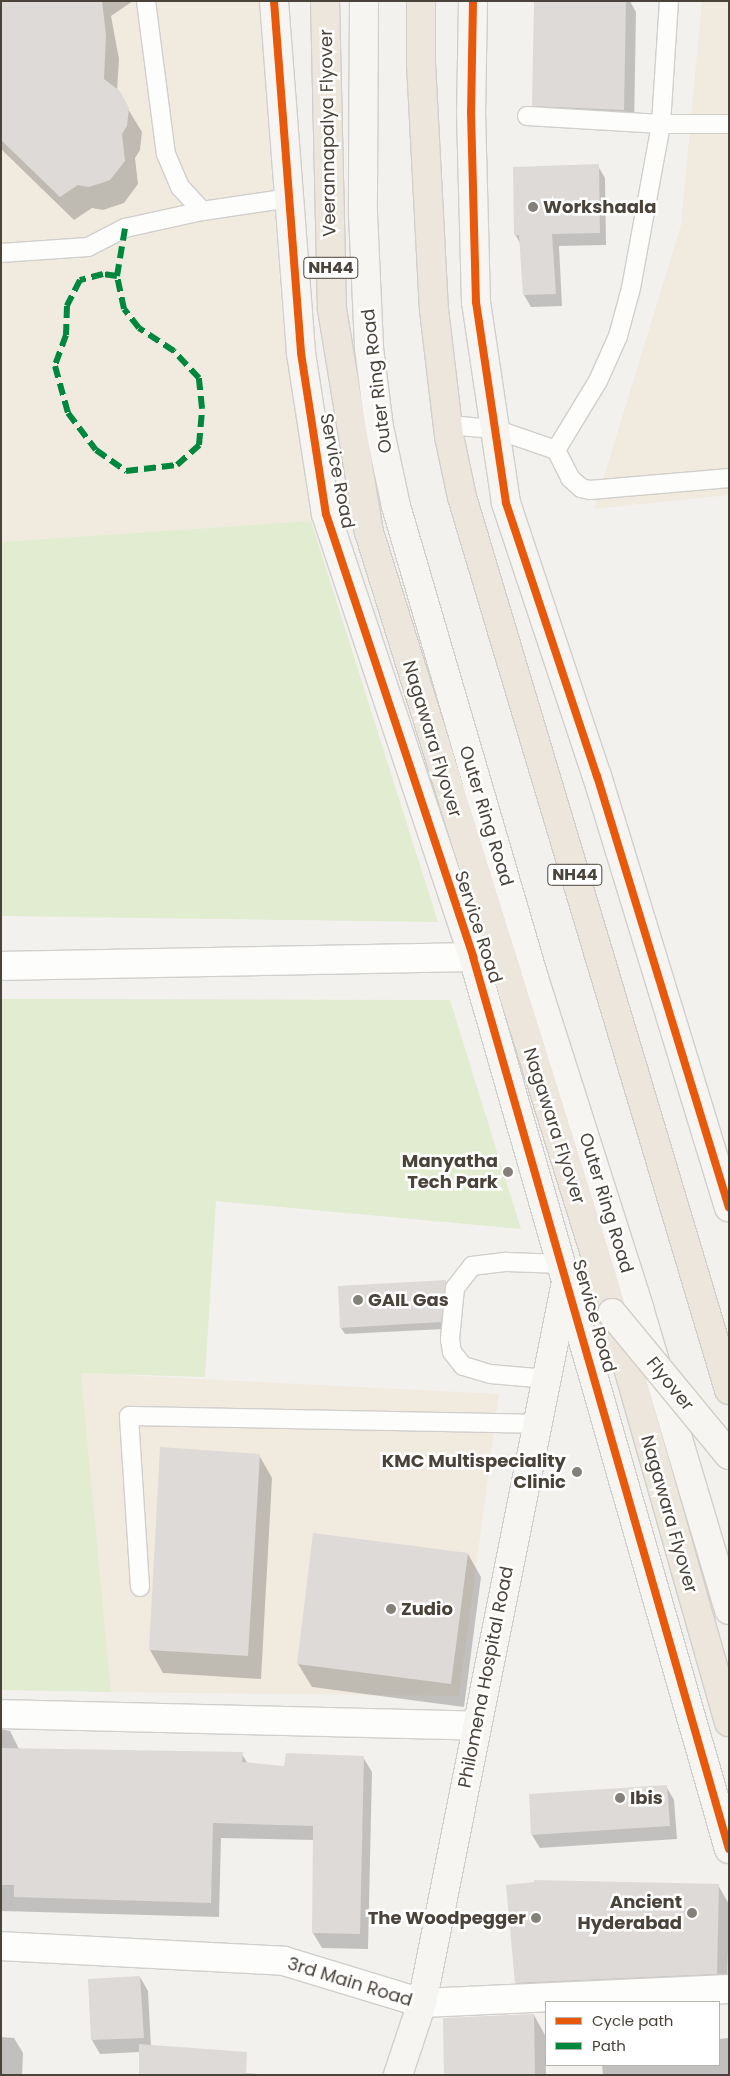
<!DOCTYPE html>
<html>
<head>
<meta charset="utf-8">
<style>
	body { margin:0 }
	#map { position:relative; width:730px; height:2076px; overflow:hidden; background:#f3f1ee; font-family:Poppins,sans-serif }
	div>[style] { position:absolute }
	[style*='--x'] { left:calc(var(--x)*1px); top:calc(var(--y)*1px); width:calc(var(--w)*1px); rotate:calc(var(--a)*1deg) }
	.commercial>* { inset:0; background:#f1eadf }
	.green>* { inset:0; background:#e1ecd0 }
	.shadow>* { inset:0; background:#0003 }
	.building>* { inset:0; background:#dddad7 }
	.roads { filter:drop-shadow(1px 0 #d1cfcc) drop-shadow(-1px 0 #d1cfcc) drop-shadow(0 1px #d1cfcc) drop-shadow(0 -1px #d1cfcc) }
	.lane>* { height:18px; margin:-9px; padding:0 9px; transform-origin:9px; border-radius:9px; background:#fdfdfc }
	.street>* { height:28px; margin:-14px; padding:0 14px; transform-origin:14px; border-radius:14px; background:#fdfdfc }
	.secondary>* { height:28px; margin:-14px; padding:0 14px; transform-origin:14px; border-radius:14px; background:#f7f5f1 }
	.highway>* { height:28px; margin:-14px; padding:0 14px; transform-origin:14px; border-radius:14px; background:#ece6dc }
	.bridges { filter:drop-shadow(1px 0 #d2cec5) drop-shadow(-1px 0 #d2cec5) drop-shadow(0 1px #d2cec5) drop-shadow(0 -1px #d2cec5) }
	.secondary-bridge>* { height:28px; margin:-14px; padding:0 14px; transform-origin:14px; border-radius:14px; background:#f7f5f1 }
	.quiet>* { height:6px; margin-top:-3px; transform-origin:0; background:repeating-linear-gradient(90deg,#00873e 0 12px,transparent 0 18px) }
	.cycleway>* { height:8px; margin:-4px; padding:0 4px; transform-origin:4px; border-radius:4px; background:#e8590c }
	.dots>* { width:14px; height:14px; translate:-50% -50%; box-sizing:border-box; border:2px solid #fff; border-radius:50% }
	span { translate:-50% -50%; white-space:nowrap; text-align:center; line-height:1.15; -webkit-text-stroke:5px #fff; paint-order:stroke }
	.shield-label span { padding:1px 4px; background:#fff; border:1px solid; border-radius:4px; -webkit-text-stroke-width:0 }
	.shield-label { font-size:16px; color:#4a433a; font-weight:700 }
	.street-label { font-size:18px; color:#4a433a }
	.poi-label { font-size:18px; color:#4a433a; font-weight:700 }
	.left { translate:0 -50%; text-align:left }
	.right { translate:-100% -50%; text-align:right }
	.frame { position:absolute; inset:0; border:2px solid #4a433a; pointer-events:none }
	.legend { position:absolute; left:545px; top:2001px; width:175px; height:65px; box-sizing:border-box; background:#fff; border:1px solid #b7b4b0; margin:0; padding:6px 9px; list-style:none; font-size:15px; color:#4a433a }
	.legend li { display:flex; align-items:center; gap:10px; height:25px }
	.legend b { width:25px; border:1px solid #b7b4b0 }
</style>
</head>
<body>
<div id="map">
	<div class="commercial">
		<i style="clip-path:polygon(1px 1px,259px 1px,282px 314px,311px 521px,1px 542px)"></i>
		<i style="clip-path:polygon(702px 1px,729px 1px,729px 495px,594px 509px,681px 225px)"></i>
		<i style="clip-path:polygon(81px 1373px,499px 1394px,459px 1696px,111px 1692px)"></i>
	</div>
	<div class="green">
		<i style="clip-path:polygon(311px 521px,438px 922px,1px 916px,1px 542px)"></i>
		<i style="clip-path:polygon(1px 999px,450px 1000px,521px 1229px,216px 1201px,205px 1377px,81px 1373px,111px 1692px,1px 1690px)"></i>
	</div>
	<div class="shadow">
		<i style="clip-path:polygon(1px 1px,133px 1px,111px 16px,119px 59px,117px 91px,142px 132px,140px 150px,135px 158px,138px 184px,124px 203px,103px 210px,92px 208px,74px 220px,1px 149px)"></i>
		<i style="clip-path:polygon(535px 1px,630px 1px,636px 12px,634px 128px,544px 124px,533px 105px)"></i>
		<i style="clip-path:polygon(598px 166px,605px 178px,606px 245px,559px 246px,562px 306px,531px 307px,524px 295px,521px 245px,515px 234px)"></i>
		<i style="clip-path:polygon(446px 1282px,450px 1288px,444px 1329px,345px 1334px,341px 1328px)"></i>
		<i style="clip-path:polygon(259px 1455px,272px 1478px,261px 1679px,163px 1673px,150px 1650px)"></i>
		<i style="clip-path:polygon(468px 1554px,481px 1577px,464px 1707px,312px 1687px,298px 1664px)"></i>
		<i style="clip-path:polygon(1px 1729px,10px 1731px,19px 1749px,242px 1754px,248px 1764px,285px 1768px,363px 1757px,372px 1772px,368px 1949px,322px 1948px,313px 1933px,314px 1840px,221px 1838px,219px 1917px,1px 1911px)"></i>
		<i style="clip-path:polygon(666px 1786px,674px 1800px,677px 1839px,540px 1848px,532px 1835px)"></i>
		<i style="clip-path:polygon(718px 1885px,729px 1904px,727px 1993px,527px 2002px,516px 1983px)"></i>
		<i style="clip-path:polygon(140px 1977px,148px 1991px,151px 2047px,218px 2072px,282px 2075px,140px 2075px,140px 2052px,100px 2054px,92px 2040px,89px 1980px)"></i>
		<i style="clip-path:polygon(534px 2015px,545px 2035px,546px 2075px,445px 2075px)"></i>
		<i style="clip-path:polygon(1px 2037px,14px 2038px,23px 2053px,22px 2075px,1px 2075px)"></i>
		<i style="clip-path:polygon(729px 2038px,729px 2075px,603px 2075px,602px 2065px,719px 2065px,719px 2039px)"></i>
	</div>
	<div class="building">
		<i style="clip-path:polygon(1px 1px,102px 1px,106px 35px,104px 79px,120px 91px,129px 108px,127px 126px,122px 134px,125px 161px,110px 180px,89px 187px,78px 185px,60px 197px,1px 140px)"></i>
		<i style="clip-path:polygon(534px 1px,626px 1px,624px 110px,532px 106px)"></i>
		<i style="clip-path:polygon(599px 164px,600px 233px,552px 234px,556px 294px,523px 295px,519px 235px,514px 235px,513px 167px)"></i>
		<i style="clip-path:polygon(446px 1280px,441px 1322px,340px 1328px,338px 1286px)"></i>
		<i style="clip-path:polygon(160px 1447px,260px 1454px,248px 1656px,149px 1650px)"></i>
		<i style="clip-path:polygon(313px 1533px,468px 1553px,451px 1684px,297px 1664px)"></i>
		<i style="clip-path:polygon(1px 1748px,243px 1752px,242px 1762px,284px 1766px,286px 1753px,364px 1756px,360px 1934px,312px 1933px,313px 1826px,213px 1823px,211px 1903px,14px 1897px,14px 1885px,1px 1885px)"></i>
		<i style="clip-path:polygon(667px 1785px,670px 1826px,531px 1835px,529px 1794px)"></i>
		<i style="clip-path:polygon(534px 1880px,719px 1884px,717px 1974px,515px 1983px,506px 1885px,534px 1882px)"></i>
		<i style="clip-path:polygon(140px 1976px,144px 2038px,91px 2040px,88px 1979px)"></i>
		<i style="clip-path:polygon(534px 2014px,535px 2075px,444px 2075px,443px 2018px)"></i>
		<i style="clip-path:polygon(139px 2044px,247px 2052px,246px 2075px,139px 2075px)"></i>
	</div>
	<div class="roads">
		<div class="lane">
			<i style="--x:146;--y:1;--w:154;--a:82.6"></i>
			<i style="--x:166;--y:154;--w:36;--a:67"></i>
			<i style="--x:180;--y:187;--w:33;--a:47"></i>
			<i style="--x:527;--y:116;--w:134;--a:3.4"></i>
			<i style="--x:661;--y:124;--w:68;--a:0"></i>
			<i style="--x:1;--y:253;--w:87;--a:-3.9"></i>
			<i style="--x:88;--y:247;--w:42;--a:-27.2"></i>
			<i style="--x:125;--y:228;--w:79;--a:-12.4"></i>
			<i style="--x:202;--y:211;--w:89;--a:-8.4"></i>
			<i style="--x:448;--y:425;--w:47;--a:4.9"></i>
			<i style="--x:495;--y:429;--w:65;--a:19"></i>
			<i style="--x:556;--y:450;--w:81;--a:-58.7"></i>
			<i style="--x:598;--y:381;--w:49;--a:-66"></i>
			<i style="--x:618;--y:336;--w:50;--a:-74.8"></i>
			<i style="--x:631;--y:288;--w:167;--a:-79.6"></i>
			<i style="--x:661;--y:124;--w:123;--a:-86.3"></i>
			<i style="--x:556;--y:450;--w:31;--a:63"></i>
			<i style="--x:570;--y:478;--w:15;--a:42"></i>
			<i style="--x:581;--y:488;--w:9;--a:13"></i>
			<i style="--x:590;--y:490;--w:140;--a:-4.9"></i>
			<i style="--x:547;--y:1379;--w:57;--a:-175"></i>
			<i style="--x:490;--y:1374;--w:28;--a:-163"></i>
			<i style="--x:463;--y:1366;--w:18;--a:-128"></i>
			<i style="--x:452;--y:1352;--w:13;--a:-99"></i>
			<i style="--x:450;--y:1339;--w:51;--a:-84.4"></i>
			<i style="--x:455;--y:1288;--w:28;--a:-52"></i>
			<i style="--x:472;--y:1266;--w:35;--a:-7"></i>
			<i style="--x:507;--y:1262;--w:56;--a:2"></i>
			<i style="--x:140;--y:1587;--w:171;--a:-93.7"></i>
			<i style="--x:129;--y:1416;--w:408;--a:1.1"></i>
		</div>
		<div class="street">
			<i style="--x:1;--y:966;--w:472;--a:-1.1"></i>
			<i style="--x:1;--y:1714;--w:475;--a:1.4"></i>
			<i style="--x:1;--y:1946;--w:283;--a:3"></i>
			<i style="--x:284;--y:1961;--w:144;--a:16.9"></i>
			<i style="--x:422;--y:2003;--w:307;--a:-2.6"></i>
		</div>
		<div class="secondary">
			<i style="--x:274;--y:1;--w:353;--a:85.6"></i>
			<i style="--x:301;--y:353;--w:163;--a:81.2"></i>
			<i style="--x:326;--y:514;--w:467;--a:71.6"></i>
			<i style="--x:473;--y:957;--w:928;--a:73.99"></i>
			<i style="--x:364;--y:1;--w:213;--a:90.3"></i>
			<i style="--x:363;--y:214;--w:134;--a:87.4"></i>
			<i style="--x:369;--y:348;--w:80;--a:82.8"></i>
			<i style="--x:379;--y:427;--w:81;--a:77.9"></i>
			<i style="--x:396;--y:506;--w:492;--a:73.7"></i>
			<i style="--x:534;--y:978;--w:346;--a:72.3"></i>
			<i style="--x:639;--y:1308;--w:315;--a:73.4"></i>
			<i style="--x:473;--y:1;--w:111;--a:91"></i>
			<i style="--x:471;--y:112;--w:190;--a:88.5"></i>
			<i style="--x:476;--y:302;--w:203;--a:81.5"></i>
			<i style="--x:506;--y:503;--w:288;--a:71.6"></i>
			<i style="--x:597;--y:776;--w:451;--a:73"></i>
			<i style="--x:398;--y:2075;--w:76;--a:-71.6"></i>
			<i style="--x:422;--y:2003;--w:735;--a:-78.71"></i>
		</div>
		<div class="highway">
			<i style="--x:325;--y:1;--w:308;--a:88.7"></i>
			<i style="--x:332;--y:309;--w:226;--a:80.6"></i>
			<i style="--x:369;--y:532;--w:776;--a:72.62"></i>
			<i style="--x:601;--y:1273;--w:467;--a:74.1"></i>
			<i style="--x:421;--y:1;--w:62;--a:90"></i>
			<i style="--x:421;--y:63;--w:247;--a:87"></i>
			<i style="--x:434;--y:310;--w:127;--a:83.2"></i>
			<i style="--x:449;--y:436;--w:62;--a:78"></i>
			<i style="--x:462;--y:497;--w:932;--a:73.35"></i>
		</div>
	</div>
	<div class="bridges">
		<div class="secondary-bridge">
			<i style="--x:612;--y:1313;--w:184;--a:50.5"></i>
		</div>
	</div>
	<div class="quiet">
		<i style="--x:117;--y:276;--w:14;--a:-172"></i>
		<i style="--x:103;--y:274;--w:24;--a:165"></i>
		<i style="--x:80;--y:280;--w:29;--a:117"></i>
		<i style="--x:67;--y:306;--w:29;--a:92"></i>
		<i style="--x:66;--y:335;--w:33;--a:110"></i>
		<i style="--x:55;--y:366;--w:49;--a:74.5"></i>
		<i style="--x:68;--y:413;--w:46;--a:52.9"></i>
		<i style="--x:96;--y:450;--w:37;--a:35"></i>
		<i style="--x:126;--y:471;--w:51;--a:-6.7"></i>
		<i style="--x:177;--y:465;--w:30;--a:-42"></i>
		<i style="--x:199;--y:445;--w:37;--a:-85"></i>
		<i style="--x:202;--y:408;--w:30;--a:-96"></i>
		<i style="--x:199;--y:378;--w:37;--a:-133"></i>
		<i style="--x:174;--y:351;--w:42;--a:-146.7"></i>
		<i style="--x:139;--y:328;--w:24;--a:-128"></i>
		<i style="--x:124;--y:309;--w:34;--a:-102"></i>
		<i style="--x:117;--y:276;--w:49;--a:-80.5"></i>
	</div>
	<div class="cycleway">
		<i style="--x:274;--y:1;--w:353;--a:85.6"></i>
		<i style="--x:301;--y:353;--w:163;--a:81.2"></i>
		<i style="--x:326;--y:514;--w:467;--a:71.6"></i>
		<i style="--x:473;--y:957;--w:928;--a:73.99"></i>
		<i style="--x:473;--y:1;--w:111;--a:91"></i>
		<i style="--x:471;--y:112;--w:190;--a:88.5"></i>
		<i style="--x:476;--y:302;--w:203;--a:81.5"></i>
		<i style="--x:506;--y:503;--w:288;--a:71.6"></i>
		<i style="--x:597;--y:776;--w:451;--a:73"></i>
	</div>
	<div class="dots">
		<i style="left:533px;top:207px;background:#858079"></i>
		<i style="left:508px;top:1172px;background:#858079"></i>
		<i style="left:358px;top:1300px;background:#858079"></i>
		<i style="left:577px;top:1472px;background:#858079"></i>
		<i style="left:391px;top:1609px;background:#858079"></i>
		<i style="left:620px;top:1798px;background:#858079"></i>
		<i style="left:692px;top:1913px;background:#858079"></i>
		<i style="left:536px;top:1918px;background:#858079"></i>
	</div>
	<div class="shield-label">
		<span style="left:331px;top:268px">NH44</span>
		<span style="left:575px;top:875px">NH44</span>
	</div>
	<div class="street-label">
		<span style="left:328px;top:133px;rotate:-91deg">Veerannapalya Flyover</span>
		<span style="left:377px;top:381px;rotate:-97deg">Outer Ring Road</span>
		<span style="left:337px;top:471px;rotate:79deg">Service Road</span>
		<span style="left:432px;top:739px;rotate:73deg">Nagawara Flyover</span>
		<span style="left:486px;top:816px;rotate:73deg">Outer Ring Road</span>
		<span style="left:478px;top:927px;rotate:72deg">Service Road</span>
		<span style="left:554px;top:1126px;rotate:72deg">Nagawara Flyover</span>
		<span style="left:606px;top:1203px;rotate:73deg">Outer Ring Road</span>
		<span style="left:594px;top:1316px;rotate:74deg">Service Road</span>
		<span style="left:670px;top:1384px;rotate:51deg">Flyover</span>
		<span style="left:669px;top:1514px;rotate:74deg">Nagawara Flyover</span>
		<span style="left:486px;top:1677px;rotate:-79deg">Philomena Hospital Road</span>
		<span style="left:350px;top:1982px;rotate:17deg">3rd Main Road</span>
	</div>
	<div class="poi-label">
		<span class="left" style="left:543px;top:207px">Workshaala</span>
		<span class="right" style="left:498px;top:1172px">Manyatha<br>Tech Park</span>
		<span class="left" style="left:368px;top:1300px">GAIL Gas</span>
		<span class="right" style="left:566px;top:1472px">KMC Multispeciality<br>Clinic</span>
		<span class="left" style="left:401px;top:1609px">Zudio</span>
		<span class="left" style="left:630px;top:1798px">Ibis</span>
		<span class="right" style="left:682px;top:1913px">Ancient<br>Hyderabad</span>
		<span class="right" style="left:526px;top:1918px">The Woodpegger</span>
	</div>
	<div class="frame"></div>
	<ul class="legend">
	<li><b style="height:6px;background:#e8590c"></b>Cycle path</li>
	<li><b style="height:6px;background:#00873e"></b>Path</li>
	</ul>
</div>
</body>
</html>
